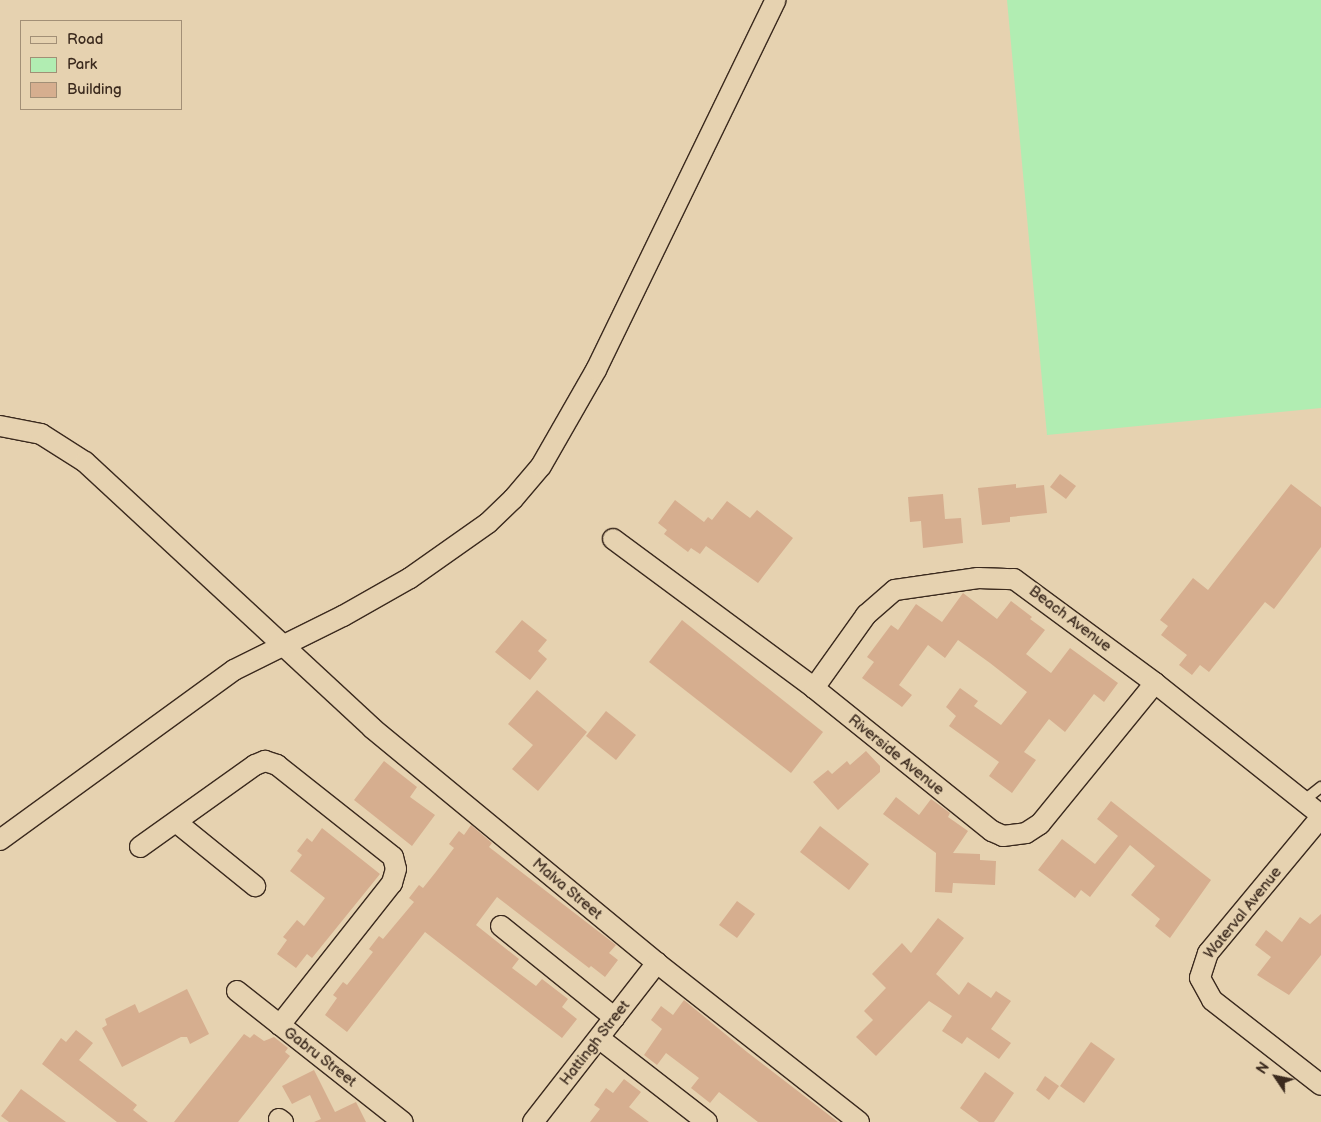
<!DOCTYPE html>
<html>
<head>
<meta charset="utf-8">
<style>
	body { margin:0 }
	#map { position:relative; width:1321px; height:1122px; overflow:hidden; background:#e6d2b0; font-family:"Balsamiq Sans",sans-serif }
	div>[style] { position:absolute }
	[style*='--x'] { left:calc(var(--x)*1px); top:calc(var(--y)*1px); width:calc(var(--w)*1px); rotate:calc(var(--a)*1deg) }
	.green>* { inset:0; background:#b1edb2 }
	.building>* { inset:0; background:#d6ae8f }
	.roads { filter:drop-shadow(1px 0 #3b2a1e) drop-shadow(-1px 0 #3b2a1e) drop-shadow(0 1px #3b2a1e) drop-shadow(0 -1px #3b2a1e) }
	.service>* { height:10px; margin:-5px; padding:0 5px; transform-origin:5px; border-radius:5px; background:#e6d2b0 }
	.minor>* { height:20px; margin:-10px; padding:0 10px; transform-origin:10px; border-radius:10px; background:#e6d2b0 }
	span { translate:-50% -50%; white-space:nowrap; text-align:center; line-height:1.15; -webkit-text-stroke:4px #e6d2b0; paint-order:stroke }
	.street-label { font-size:15px; color:#3b2a1e }
	.legend { position:absolute; left:20px; top:20px; width:162px; height:90px; box-sizing:border-box; background:#e6d2b0; border:1px solid #a28f76; margin:0; padding:6px 9px; list-style:none; font-size:15px; color:#3b2a1e }
	.legend li { display:flex; align-items:center; gap:10px; height:25px }
	.legend b { width:25px; border:1px solid #a28f76 }
	.north { position:absolute; left:1251px; top:1052px; width:50px; height:50px; -webkit-text-stroke:4px #e6d2b0; paint-order:stroke; rotate:304deg; font-size:14px; font-weight:700; line-height:20px; text-align:center; color:#3b2a1e }
	.north::after { content:''; display:block; margin:auto; width:18px; height:22px; background:#3b2a1e; clip-path:polygon(50% 0,100% 100%,50% 72%,0 100%) }
</style>
</head>
<body>
<div id="map">
	<div class="green">
		<i style="clip-path:polygon(1007px 0,1321px 0,1321px 408px,1047px 435px)"></i>
	</div>
	<div class="building">
		<i style="clip-path:polygon(1060px 474px,1076px 486px,1066px 499px,1050px 487px)"></i>
		<i style="clip-path:polygon(1016px 484px,1016px 488px,1044px 485px,1047px 513px,1010px 517px,1010px 522px,982px 525px,978px 488px)"></i>
		<i style="clip-path:polygon(1291px 484px,1321px 507px,1321px 547px,1274px 609px,1265px 602px,1209px 672px,1200px 665px,1192px 675px,1179px 665px,1187px 655px,1161px 635px,1168px 626px,1160px 620px,1193px 578px,1208px 590px)"></i>
		<i style="clip-path:polygon(943px 494px,945px 519px,961px 518px,963px 543px,923px 548px,921px 521px,910px 522px,908px 497px)"></i>
		<i style="clip-path:polygon(675px 500px,704px 522px,708px 517px,712px 520px,727px 501px,750px 518px,757px 510px,793px 538px,758px 583px,706px 546px,700px 554px,691px 548px,688px 552px,664px 534px,667px 530px,658px 523px)"></i>
		<i style="clip-path:polygon(963px 593px,997px 619px,1011px 601px,1032px 617px,1030px 619px,1045px 630px,1026px 654px,1051px 673px,1070px 648px,1118px 683px,1104px 702px,1094px 694px,1065px 732px,1049px 719px,1024px 752px,1036px 760px,1012px 793px,989px 776px,999px 762px,949px 726px,956px 716px,946px 707px,960px 688px,978px 701px,974px 706px,1001px 725px,1027px 692px,990px 663px,958px 640px,945px 658px,928px 645px,899px 685px,912px 695px,902px 707px,862px 678px,874px 662px,867px 657px,891px 625px,898px 630px,916px 604px,942px 622px)"></i>
		<i style="clip-path:polygon(522px 620px,547px 640px,538px 651px,547px 659px,530px 680px,495px 652px)"></i>
		<i style="clip-path:polygon(682px 620px,823px 732px,791px 773px,649px 662px)"></i>
		<i style="clip-path:polygon(537px 690px,587px 732px,538px 791px,512px 769px,533px 745px,508px 724px)"></i>
		<i style="clip-path:polygon(606px 711px,636px 735px,616px 760px,586px 736px)"></i>
		<i style="clip-path:polygon(866px 751px,880px 766px,880px 772px,838px 810px,813px 782px,828px 770px,832px 774px,847px 761px,850px 765px)"></i>
		<i style="clip-path:polygon(384px 761px,417px 787px,410px 797px,435px 815px,412px 846px,354px 800px)"></i>
		<i style="clip-path:polygon(896px 797px,919px 815px,931px 799px,950px 813px,948px 817px,968px 831px,953px 853px,980px 854px,980px 860px,996px 861px,995px 885px,953px 883px,952px 893px,935px 892px,936px 853px,883px 814px)"></i>
		<i style="clip-path:polygon(1111px 801px,1211px 880px,1170px 938px,1155px 926px,1160px 919px,1131px 895px,1155px 866px,1130px 845px,1090px 897px,1081px 890px,1075px 898px,1038px 870px,1062px 839px,1095px 864px,1118px 836px,1097px 819px)"></i>
		<i style="clip-path:polygon(471px 825px,492px 843px,489px 847px,616px 945px,609px 953px,618px 960px,605px 977px,591px 966px,589px 968px,497px 897px,476px 925px,519px 959px,512px 968px,536px 986px,542px 979px,568px 999px,562px 1007px,577px 1019px,562px 1038px,425px 932px,347px 1032px,325px 1015px,337px 998px,333px 995px,343px 982px,347px 985px,373px 952px,369px 949px,379px 936px,383px 939px,414px 902px,409px 898px,419px 885px,423px 888px,435px 873px,454px 848px,449px 844px,459px 831px,464px 835px)"></i>
		<i style="clip-path:polygon(820px 826px,869px 864px,849px 890px,800px 852px)"></i>
		<i style="clip-path:polygon(322px 828px,380px 874px,312px 958px,307px 954px,296px 968px,277px 954px,287px 940px,283px 937px,297px 920px,304px 926px,325px 898px,290px 871px,302px 855px,297px 851px,307px 838px,312px 842px)"></i>
		<i style="clip-path:polygon(737px 901px,755px 914px,737px 938px,719px 925px)"></i>
		<i style="clip-path:polygon(1321px 914px,1321px 955px,1289px 995px,1257px 975px,1271px 957px,1255px 945px,1266px 930px,1282px 942px,1300px 917px,1310px 924px)"></i>
		<i style="clip-path:polygon(938px 918px,964px 938px,936px 974px,959px 995px,968px 982px,991px 998px,996px 991px,1011px 1001px,991px 1029px,1011px 1043px,999px 1059px,967px 1037px,962px 1044px,942px 1031px,952px 1016px,929px 1001px,876px 1056px,856px 1037px,873px 1020px,864px 1011px,886px 988px,872px 974px,902px 943px,911px 953px)"></i>
		<i style="clip-path:polygon(187px 989px,209px 1034px,190px 1044px,187px 1037px,181px 1037px,122px 1067px,102px 1028px,107px 1025px,105px 1019px,135px 1004px,139px 1013px)"></i>
		<i style="clip-path:polygon(684px 1000px,747px 1052px,838px 1122px,758px 1122px,719px 1092px,710px 1103px,691px 1088px,699px 1078px,666px 1053px,657px 1065px,644px 1055px,662px 1029px,651px 1020px,661px 1006px,673px 1015px)"></i>
		<i style="clip-path:polygon(76px 1030px,93px 1043px,79px 1060px,137px 1105px,133px 1110px,148px 1122px,117px 1122px,42px 1064px,61px 1038px,66px 1042px)"></i>
		<i style="clip-path:polygon(244px 1034px,250px 1038px,254px 1034px,264px 1041px,274px 1037px,288px 1048px,285px 1052px,290px 1056px,238px 1122px,174px 1122px)"></i>
		<i style="clip-path:polygon(1091px 1042px,1115px 1059px,1084px 1103px,1060px 1086px)"></i>
		<i style="clip-path:polygon(314px 1070px,335px 1112px,356px 1102px,366px 1122px,314px 1122px,321px 1119px,310px 1095px,292px 1104px,282px 1086px)"></i>
		<i style="clip-path:polygon(985px 1072px,1014px 1093px,994px 1122px,979px 1122px,960px 1108px)"></i>
		<i style="clip-path:polygon(1045px 1076px,1059px 1086px,1049px 1100px,1036px 1090px)"></i>
		<i style="clip-path:polygon(624px 1079px,641px 1092px,629px 1107px,649px 1122px,590px 1122px,600px 1109px,594px 1105px,606px 1088px,613px 1093px)"></i>
		<i style="clip-path:polygon(21px 1089px,44px 1106px,66px 1122px,9px 1122px,1px 1116px)"></i>
	</div>
	<div class="roads">
		<div class="service">
			<i style="--x:1303;--y:801;--w:23;--a:-38"></i>
		</div>
		<div class="minor">
			<i style="--x:0;--y:426;--w:42;--a:11"></i>
			<i style="--x:41;--y:434;--w:52;--a:32.5"></i>
			<i style="--x:85;--y:462;--w:391;--a:42.8"></i>
			<i style="--x:372;--y:728;--w:369;--a:39.5"></i>
			<i style="--x:657;--y:963;--w:257;--a:38.2"></i>
			<i style="--x:613;--y:539;--w:250;--a:36.5"></i>
			<i style="--x:814;--y:688;--w:228;--a:38.8"></i>
			<i style="--x:992;--y:831;--w:12;--a:24"></i>
			<i style="--x:1003;--y:836;--w:23;--a:-7"></i>
			<i style="--x:1026;--y:833;--w:17;--a:-33"></i>
			<i style="--x:1040;--y:824;--w:182;--a:-50.8"></i>
			<i style="--x:814;--y:688;--w:90;--a:-54.5"></i>
			<i style="--x:866;--y:615;--w:38;--a:-41"></i>
			<i style="--x:895;--y:590;--w:84;--a:-8.2"></i>
			<i style="--x:978;--y:578;--w:36;--a:2"></i>
			<i style="--x:1014;--y:579;--w:175;--a:36.4"></i>
			<i style="--x:1155;--y:683;--w:212;--a:38.5"></i>
			<i style="--x:1321;--y:817;--w:177;--a:129.7"></i>
			<i style="--x:1208;--y:953;--w:26;--a:108"></i>
			<i style="--x:1200;--y:978;--w:25;--a:61"></i>
			<i style="--x:1212;--y:1000;--w:138;--a:37.9"></i>
			<i style="--x:176;--y:822;--w:102;--a:39"></i>
			<i style="--x:0;--y:840;--w:289;--a:-36"></i>
			<i style="--x:234;--y:670;--w:122;--a:-26.4"></i>
			<i style="--x:343;--y:616;--w:77;--a:-29.6"></i>
			<i style="--x:410;--y:578;--w:95;--a:-35.2"></i>
			<i style="--x:488;--y:523;--w:35;--a:-44"></i>
			<i style="--x:513;--y:499;--w:43;--a:-49.7"></i>
			<i style="--x:541;--y:466;--w:111;--a:-60.2"></i>
			<i style="--x:596;--y:370;--w:411;--a:-64.1"></i>
			<i style="--x:140;--y:847;--w:141;--a:-35.5"></i>
			<i style="--x:255;--y:765;--w:11;--a:-22"></i>
			<i style="--x:265;--y:761;--w:13;--a:18"></i>
			<i style="--x:277;--y:765;--w:148;--a:38.4"></i>
			<i style="--x:393;--y:857;--w:12;--a:76"></i>
			<i style="--x:396;--y:869;--w:15;--a:106"></i>
			<i style="--x:392;--y:883;--w:181;--a:128.3"></i>
			<i style="--x:501;--y:926;--w:146;--a:38.9"></i>
			<i style="--x:237;--y:991;--w:211;--a:38.3"></i>
			<i style="--x:600;--y:1039;--w:135;--a:37.8"></i>
			<i style="--x:279;--y:1119;--w:5;--a:37"></i>
			<i style="--x:533;--y:1122;--w:202;--a:-52.1"></i>
		</div>
	</div>
	<div class="street-label">
		<span style="left:1070px;top:619px;rotate:37deg">Beach Avenue</span>
		<span style="left:896px;top:755px;rotate:39deg">Riverside Avenue</span>
		<span style="left:567px;top:889px;rotate:40deg">Malva Street</span>
		<span style="left:1243px;top:913px;rotate:-51deg">Waterval Avenue</span>
		<span style="left:595px;top:1043px;rotate:-52deg">Hattingh Street</span>
		<span style="left:320px;top:1057px;rotate:38deg">Gabru Street</span>
	</div>
	<ul class="legend">
	<li><b style="height:6px;background:#e6d2b0"></b>Road</li>
	<li><b style="height:14px;background:#b1edb2"></b>Park</li>
	<li><b style="height:14px;background:#d6ae8f"></b>Building</li>
	</ul>
	<div class="north">N</div>
</div>
</body>
</html>
